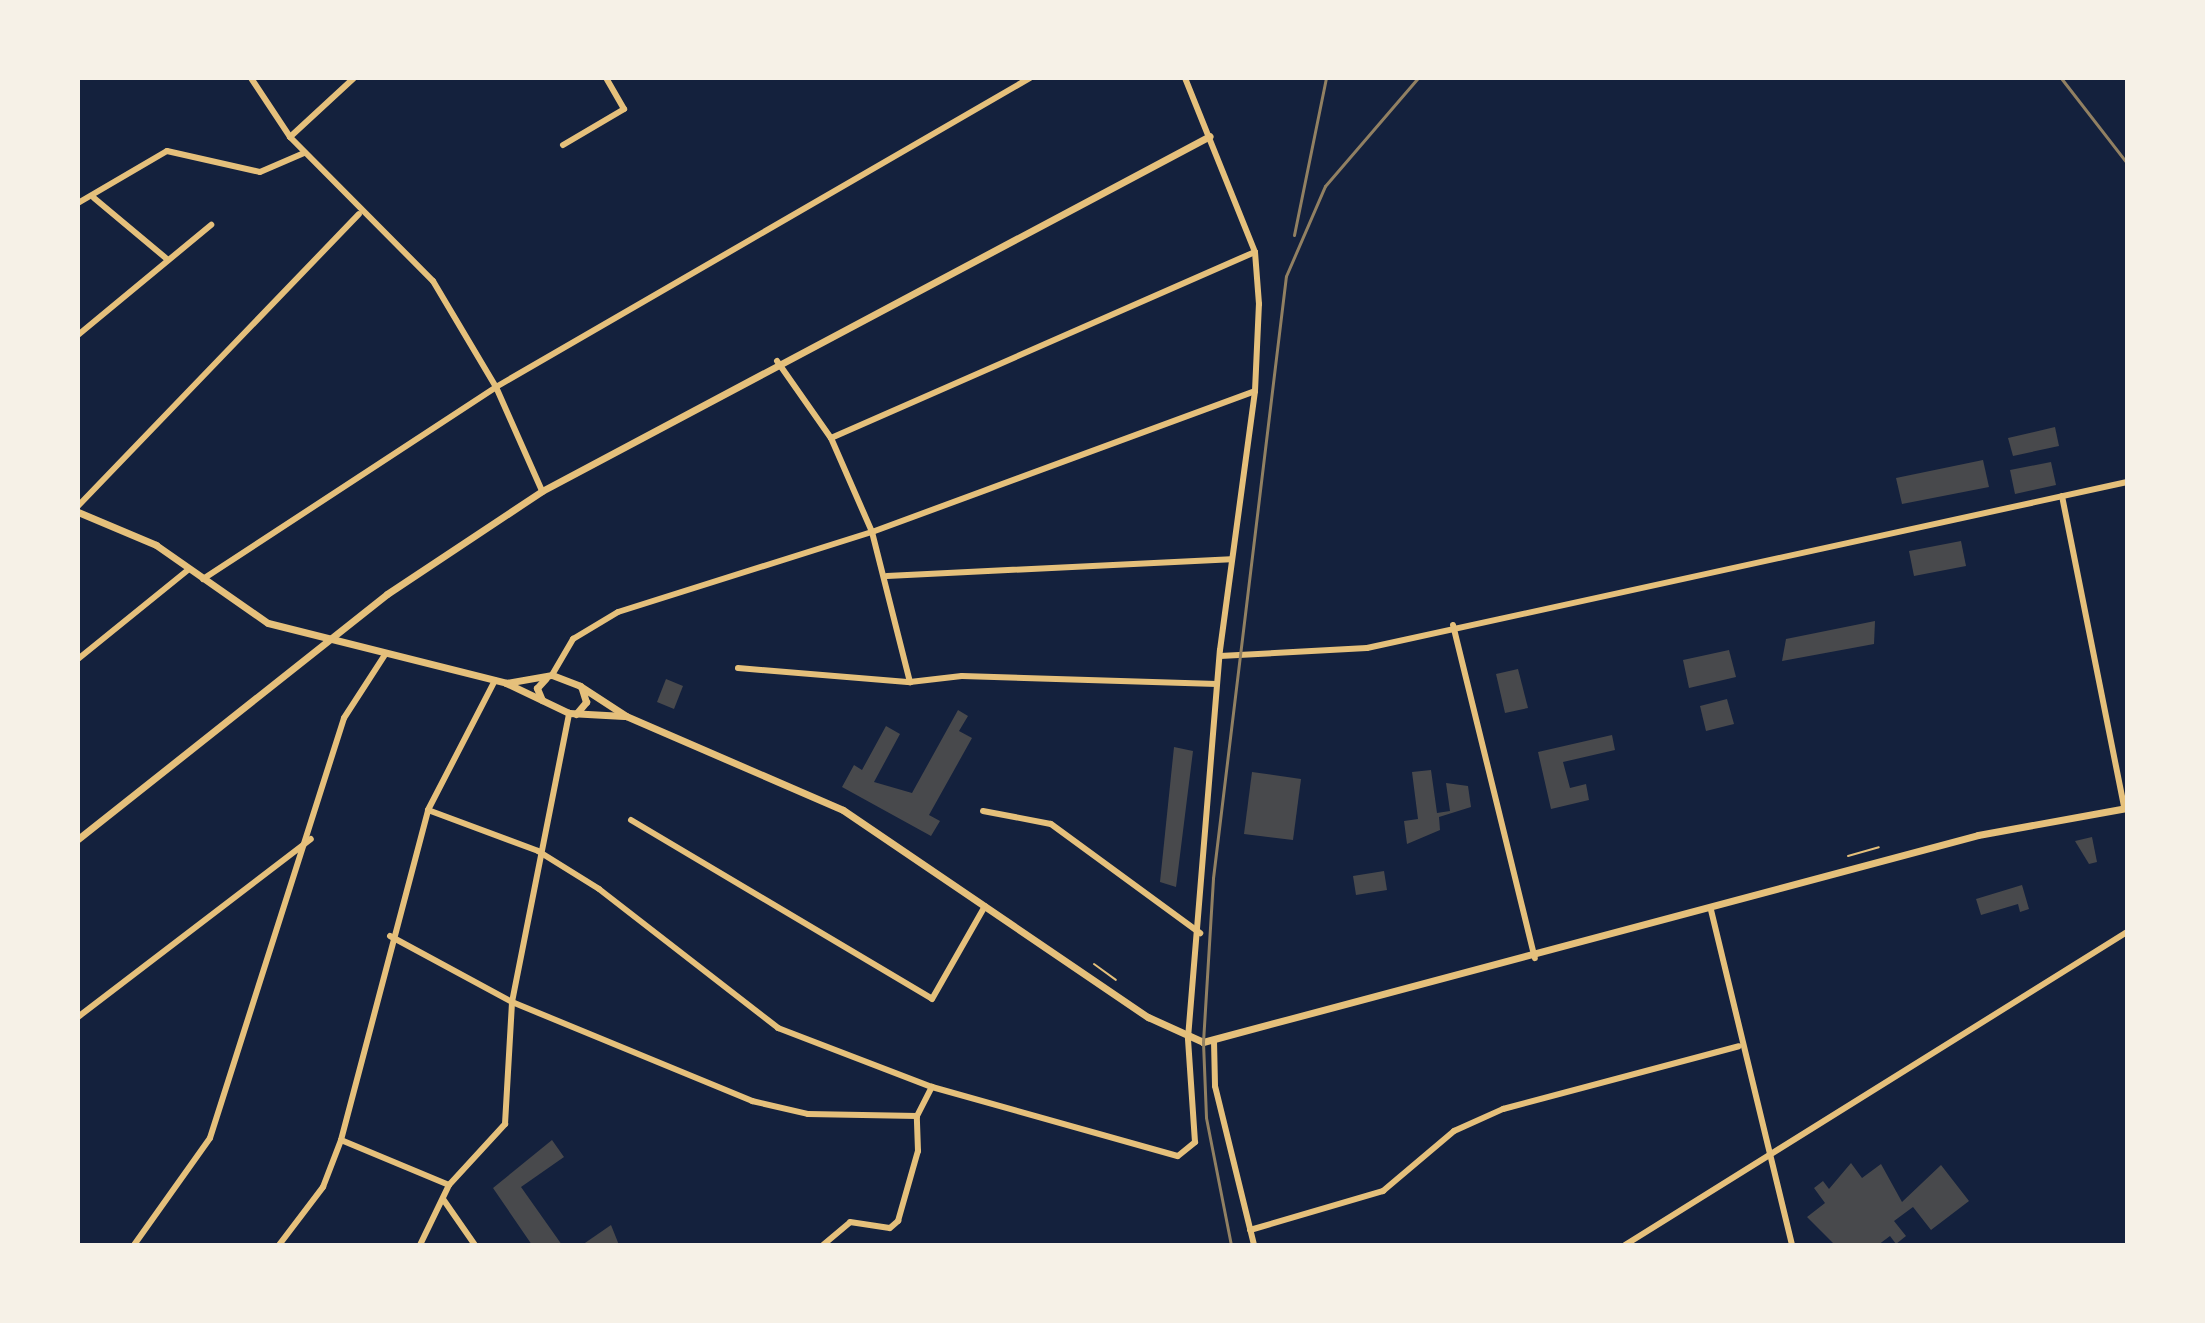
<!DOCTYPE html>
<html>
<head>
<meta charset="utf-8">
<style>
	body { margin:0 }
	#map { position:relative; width:2205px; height:1323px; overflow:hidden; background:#14213d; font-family:"Fira Sans",sans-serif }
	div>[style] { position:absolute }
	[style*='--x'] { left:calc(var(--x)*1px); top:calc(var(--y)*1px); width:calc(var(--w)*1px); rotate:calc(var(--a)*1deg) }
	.building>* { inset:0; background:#48494c }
	.path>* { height:2px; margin:-1px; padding:0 1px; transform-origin:1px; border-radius:1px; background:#e5c07b }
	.minor>* { height:6px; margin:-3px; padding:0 3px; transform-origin:3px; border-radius:3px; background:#e5c07b }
	.tertiary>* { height:7px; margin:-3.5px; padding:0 3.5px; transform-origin:3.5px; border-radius:3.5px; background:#e5c07b }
	.rail>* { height:3px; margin:-1.5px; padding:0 1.5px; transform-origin:1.5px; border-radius:1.5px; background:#918062 }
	span { translate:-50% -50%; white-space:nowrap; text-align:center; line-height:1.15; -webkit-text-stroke:8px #f6f1e7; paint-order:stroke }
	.frame { position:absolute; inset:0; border:80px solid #f6f1e7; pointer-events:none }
</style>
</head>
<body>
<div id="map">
	<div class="building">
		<i style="clip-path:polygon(2055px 427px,2059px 446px,2013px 456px,2008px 438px)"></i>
		<i style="clip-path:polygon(1983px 460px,1989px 487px,1902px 504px,1896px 478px)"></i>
		<i style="clip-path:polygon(2051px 462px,2056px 485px,2015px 494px,2010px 470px)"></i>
		<i style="clip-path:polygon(1961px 541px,1966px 566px,1914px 576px,1909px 551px)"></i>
		<i style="clip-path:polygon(1875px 621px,1874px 644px,1782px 661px,1786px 639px)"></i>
		<i style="clip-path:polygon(1729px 650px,1736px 677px,1689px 688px,1683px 660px)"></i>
		<i style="clip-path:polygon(1518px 669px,1528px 708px,1505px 713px,1496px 674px)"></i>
		<i style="clip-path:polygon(666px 679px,683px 686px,674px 709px,657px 702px)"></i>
		<i style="clip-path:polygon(1727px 699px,1734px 724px,1706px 731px,1700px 706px)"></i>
		<i style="clip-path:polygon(958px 710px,968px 716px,959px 731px,972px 738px,929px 815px,940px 821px,931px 836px,842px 787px,854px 765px,862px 770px,886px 726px,900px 734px,874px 782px,912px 793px)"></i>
		<i style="clip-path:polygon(1612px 735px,1615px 750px,1563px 762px,1570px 788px,1586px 784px,1589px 800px,1551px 809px,1538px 752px)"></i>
		<i style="clip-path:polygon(1174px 747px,1193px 751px,1176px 887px,1160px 882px)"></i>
		<i style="clip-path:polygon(1431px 770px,1437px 813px,1450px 811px,1446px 783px,1468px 786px,1471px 807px,1439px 817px,1440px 830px,1407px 844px,1404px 821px,1418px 819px,1412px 772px)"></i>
		<i style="clip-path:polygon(1252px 772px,1301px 779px,1293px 840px,1244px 834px)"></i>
		<i style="clip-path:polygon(2092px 837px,2097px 862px,2089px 864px,2075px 841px)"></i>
		<i style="clip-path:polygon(1384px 871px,1387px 890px,1356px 895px,1353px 876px)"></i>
		<i style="clip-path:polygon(2022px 885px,2029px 909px,2020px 912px,2018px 904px,1981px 915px,1976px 899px)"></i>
		<i style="clip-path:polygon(552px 1140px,564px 1157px,521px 1187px,562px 1245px,532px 1245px,493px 1188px)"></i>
		<i style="clip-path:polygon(1851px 1163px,1862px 1178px,1881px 1164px,1902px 1202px,1941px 1165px,1969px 1201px,1931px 1230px,1913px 1207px,1894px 1221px,1906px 1236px,1896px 1244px,1890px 1236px,1878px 1245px,1835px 1245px,1807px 1217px,1825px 1203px,1814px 1188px,1823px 1181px,1829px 1189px)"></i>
		<i style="clip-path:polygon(611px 1225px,619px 1245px,582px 1245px)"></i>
	</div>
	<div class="path">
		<i style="--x:1848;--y:856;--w:32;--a:-16"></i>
		<i style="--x:1094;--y:964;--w:27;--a:36"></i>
	</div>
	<div class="minor">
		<i style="--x:251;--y:78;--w:71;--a:56.5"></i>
		<i style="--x:290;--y:137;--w:203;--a:45.2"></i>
		<i style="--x:433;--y:281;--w:123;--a:59.3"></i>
		<i style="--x:496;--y:387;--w:114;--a:66.1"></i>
		<i style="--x:290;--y:137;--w:87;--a:-42.7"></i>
		<i style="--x:563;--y:145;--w:71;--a:-30.5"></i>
		<i style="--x:624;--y:109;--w:36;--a:-120"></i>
		<i style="--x:94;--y:198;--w:95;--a:39.9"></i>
		<i style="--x:78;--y:203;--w:103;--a:-30.3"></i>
		<i style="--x:167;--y:151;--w:95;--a:12.7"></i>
		<i style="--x:260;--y:172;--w:48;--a:-23.4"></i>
		<i style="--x:78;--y:335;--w:173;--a:-39.6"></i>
		<i style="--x:777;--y:361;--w:94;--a:55"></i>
		<i style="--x:831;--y:438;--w:103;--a:66.4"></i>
		<i style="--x:872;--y:532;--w:155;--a:75.8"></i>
		<i style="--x:831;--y:438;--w:463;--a:-23.7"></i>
		<i style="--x:2062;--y:496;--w:317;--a:78.7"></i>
		<i style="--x:78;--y:506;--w:405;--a:-46.1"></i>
		<i style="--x:887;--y:576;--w:344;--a:-2.8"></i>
		<i style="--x:203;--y:579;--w:350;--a:-33.2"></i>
		<i style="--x:496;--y:387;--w:617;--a:-30.06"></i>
		<i style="--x:1453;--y:625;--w:343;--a:76.2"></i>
		<i style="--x:1220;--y:656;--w:147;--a:-3.1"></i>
		<i style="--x:1367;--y:648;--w:778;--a:-12.32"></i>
		<i style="--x:78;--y:659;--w:143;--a:-39"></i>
		<i style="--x:738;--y:668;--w:173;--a:4.7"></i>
		<i style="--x:910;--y:682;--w:52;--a:-6.6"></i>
		<i style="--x:962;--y:676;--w:255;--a:1.8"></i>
		<i style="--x:552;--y:675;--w:42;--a:-59.7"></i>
		<i style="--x:573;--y:639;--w:52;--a:-31"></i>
		<i style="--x:618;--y:612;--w:266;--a:-17.5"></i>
		<i style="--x:872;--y:532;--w:408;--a:-20.2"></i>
		<i style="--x:428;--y:810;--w:117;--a:20.4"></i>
		<i style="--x:538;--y:851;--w:72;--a:31.9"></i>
		<i style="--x:599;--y:889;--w:227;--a:37.8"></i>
		<i style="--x:778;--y:1028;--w:165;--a:21"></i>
		<i style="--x:932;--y:1087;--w:255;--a:15.7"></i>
		<i style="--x:1178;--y:1156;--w:22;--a:-39"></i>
		<i style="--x:1195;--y:1142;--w:104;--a:-93.9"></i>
		<i style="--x:1188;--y:1038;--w:389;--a:-85.3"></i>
		<i style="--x:1220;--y:650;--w:261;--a:-82.3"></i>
		<i style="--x:1255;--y:391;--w:87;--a:-87.4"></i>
		<i style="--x:1259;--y:304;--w:52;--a:-94.4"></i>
		<i style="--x:1255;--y:252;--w:188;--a:-111.9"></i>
		<i style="--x:983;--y:811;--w:69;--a:10.8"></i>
		<i style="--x:1051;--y:824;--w:185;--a:36.2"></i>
		<i style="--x:631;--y:820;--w:350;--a:30.7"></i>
		<i style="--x:932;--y:999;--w:107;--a:-60.3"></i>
		<i style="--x:1711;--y:910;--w:345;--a:76.4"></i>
		<i style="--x:390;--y:936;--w:139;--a:28.4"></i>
		<i style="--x:512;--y:1002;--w:260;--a:22.4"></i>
		<i style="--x:752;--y:1101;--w:57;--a:13.1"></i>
		<i style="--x:808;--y:1114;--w:109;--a:1.1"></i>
		<i style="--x:78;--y:1017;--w:293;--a:-37.4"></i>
		<i style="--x:1214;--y:1041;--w:45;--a:88.7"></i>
		<i style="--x:1215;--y:1086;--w:164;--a:76.2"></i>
		<i style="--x:341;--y:1140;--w:117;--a:22.6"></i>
		<i style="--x:443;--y:1199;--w:56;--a:55.2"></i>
		<i style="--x:1250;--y:1230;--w:139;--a:-16.3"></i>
		<i style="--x:1383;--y:1191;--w:93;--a:-40.2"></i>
		<i style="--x:1454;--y:1131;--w:54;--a:-24.2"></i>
		<i style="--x:1503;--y:1109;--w:244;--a:-14.9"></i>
		<i style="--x:134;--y:1245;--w:131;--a:-54.6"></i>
		<i style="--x:210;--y:1138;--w:441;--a:-72.3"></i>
		<i style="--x:344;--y:718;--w:77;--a:-57.1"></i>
		<i style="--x:279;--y:1245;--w:73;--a:-52.8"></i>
		<i style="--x:323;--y:1187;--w:50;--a:-69"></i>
		<i style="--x:341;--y:1140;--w:341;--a:-75.2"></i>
		<i style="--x:428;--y:810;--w:146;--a:-62.7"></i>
		<i style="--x:420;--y:1245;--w:67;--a:-64.2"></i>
		<i style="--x:449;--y:1185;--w:83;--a:-47.4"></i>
		<i style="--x:505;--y:1124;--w:122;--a:-86.7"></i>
		<i style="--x:512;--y:1002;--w:295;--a:-78.8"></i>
		<i style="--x:823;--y:1245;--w:35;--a:-40"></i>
		<i style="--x:850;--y:1222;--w:40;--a:8.5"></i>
		<i style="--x:890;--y:1228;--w:11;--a:-41"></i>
		<i style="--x:898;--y:1221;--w:73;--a:-74.1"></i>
		<i style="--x:918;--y:1151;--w:35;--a:-92"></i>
		<i style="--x:917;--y:1116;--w:33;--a:-63"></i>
		<i style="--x:1625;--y:1245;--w:592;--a:-31.94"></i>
	</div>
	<div class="tertiary">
		<i style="--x:78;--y:512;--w:85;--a:22.9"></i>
		<i style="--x:156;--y:545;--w:136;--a:34.9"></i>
		<i style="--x:268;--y:623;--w:245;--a:14.1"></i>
		<i style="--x:506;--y:683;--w:70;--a:25.5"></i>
		<i style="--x:569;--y:713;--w:55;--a:3.1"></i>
		<i style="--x:506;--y:683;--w:47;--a:-9.9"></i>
		<i style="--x:552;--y:675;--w:30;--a:21"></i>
		<i style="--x:580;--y:686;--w:55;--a:33.1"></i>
		<i style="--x:626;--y:716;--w:236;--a:23.4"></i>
		<i style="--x:843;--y:810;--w:369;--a:34.2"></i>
		<i style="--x:1148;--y:1017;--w:60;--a:24.4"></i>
		<i style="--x:1203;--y:1042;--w:802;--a:-14.95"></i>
		<i style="--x:1978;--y:835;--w:151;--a:-10.3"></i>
		<i style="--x:542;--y:700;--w:13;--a:-113"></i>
		<i style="--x:537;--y:688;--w:13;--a:-48"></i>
		<i style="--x:576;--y:714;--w:16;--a:-50"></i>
		<i style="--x:586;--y:702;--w:14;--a:-107"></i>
		<i style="--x:78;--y:839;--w:394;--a:-38.4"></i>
		<i style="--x:387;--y:594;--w:186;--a:-33.6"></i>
		<i style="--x:542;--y:491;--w:756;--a:-27.99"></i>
	</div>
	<div class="rail">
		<i style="--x:2061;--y:78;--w:108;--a:52.2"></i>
		<i style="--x:1294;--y:235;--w:160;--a:-78.5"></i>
		<i style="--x:1231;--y:1245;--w:130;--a:-101.1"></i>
		<i style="--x:1206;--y:1117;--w:75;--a:-92.3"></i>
		<i style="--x:1203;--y:1042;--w:164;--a:-86.5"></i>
		<i style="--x:1213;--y:878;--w:606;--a:-83.09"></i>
		<i style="--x:1286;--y:276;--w:98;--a:-66.6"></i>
		<i style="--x:1325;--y:186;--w:143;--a:-49.3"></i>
	</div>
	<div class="frame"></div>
</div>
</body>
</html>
